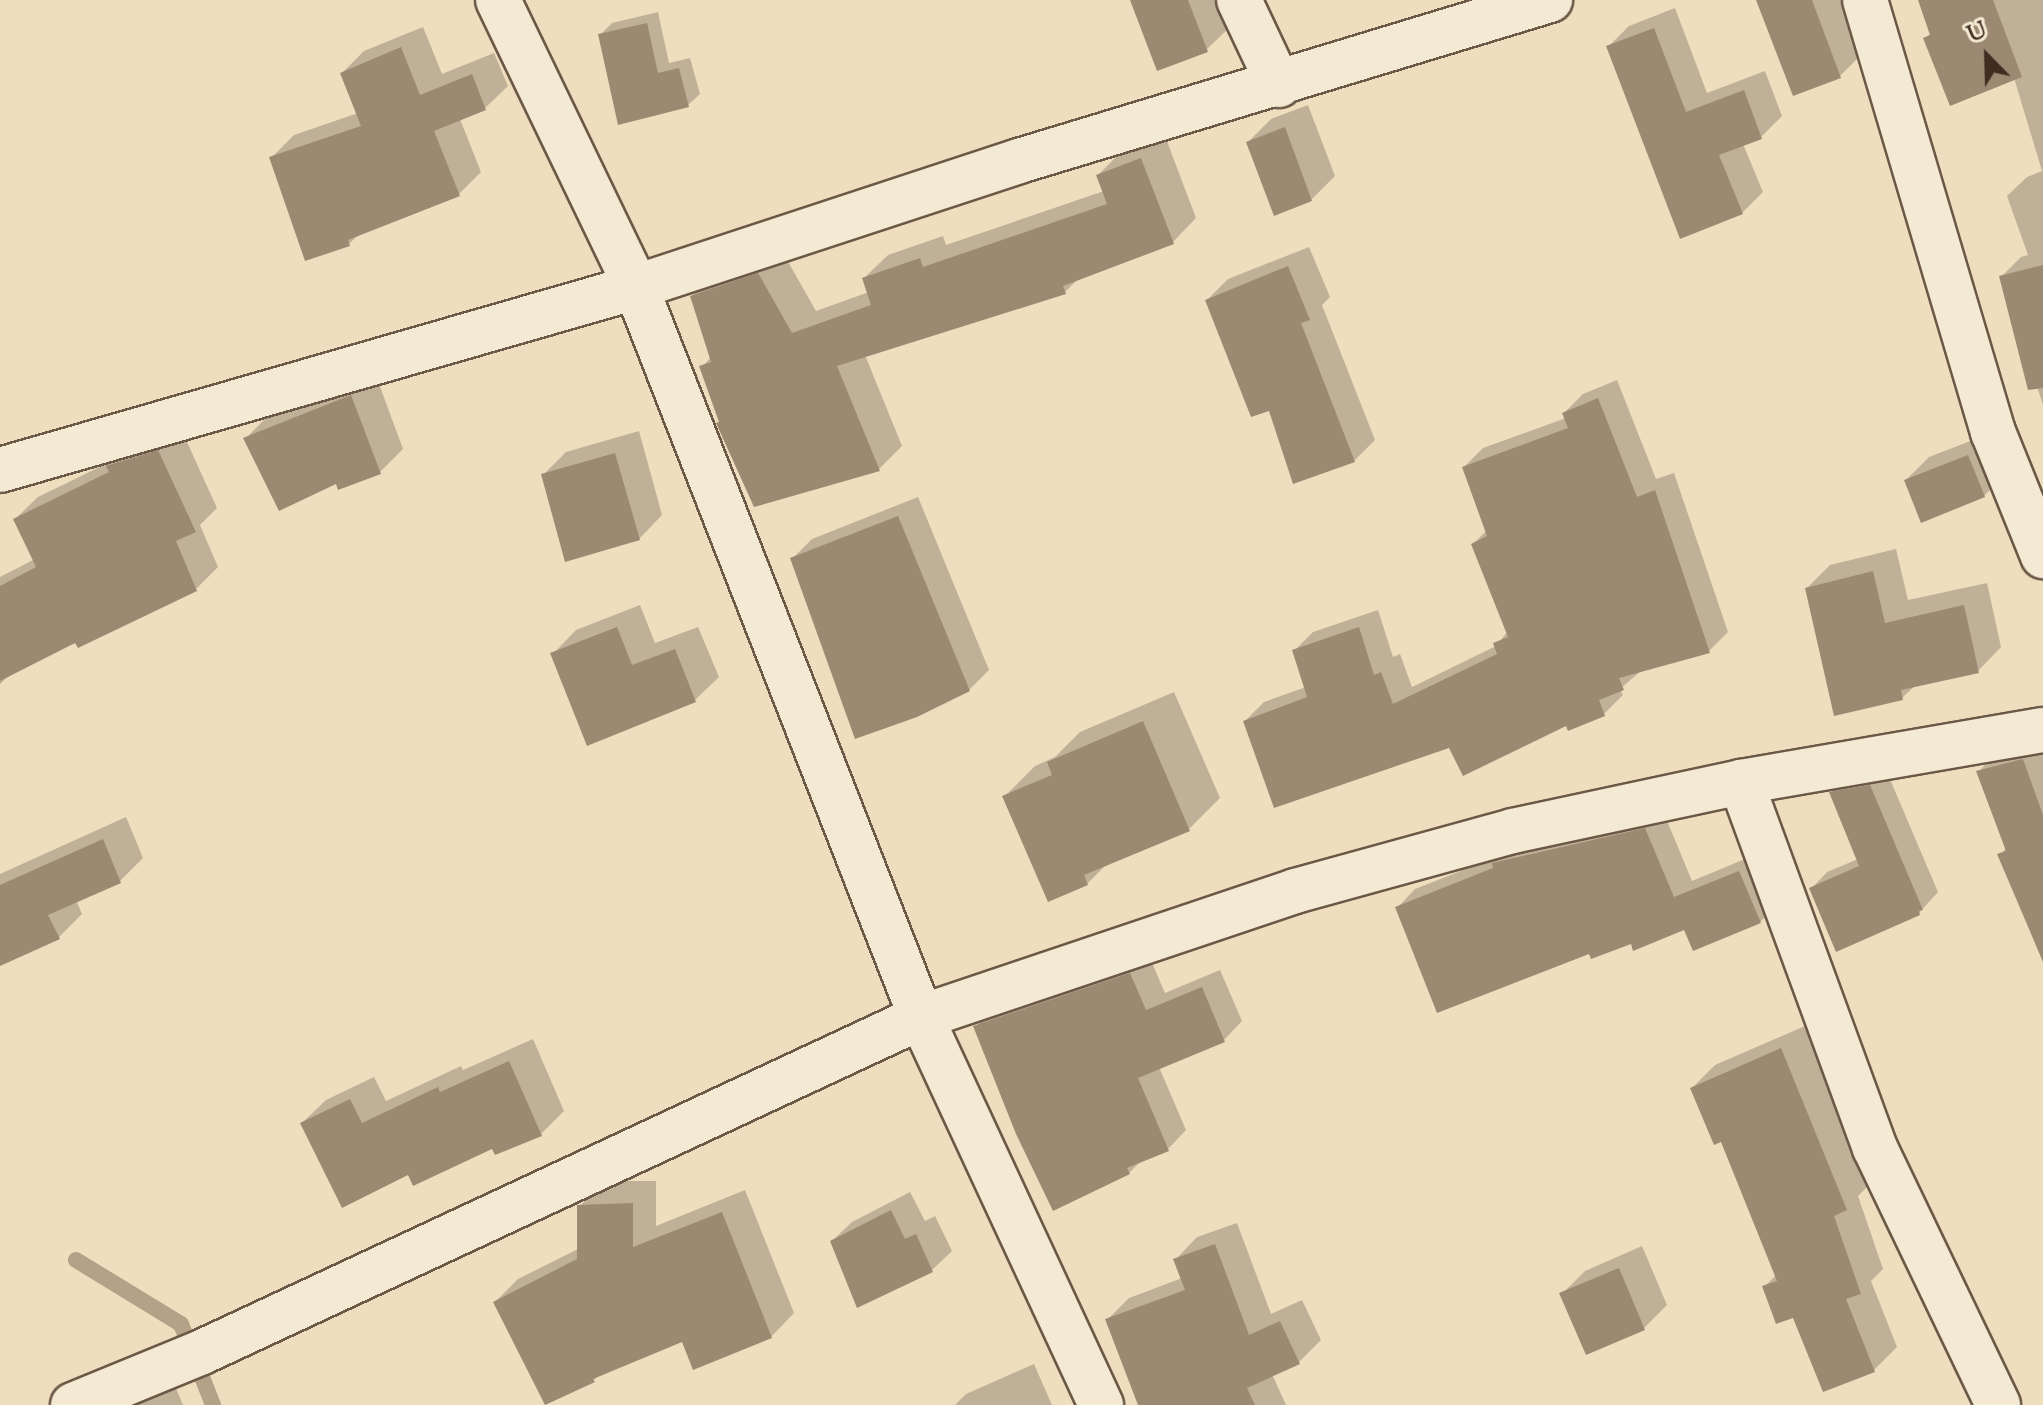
<!DOCTYPE html>
<html>
<head>
<meta charset="utf-8">
<style>
	body { margin:0 }
	#map { position:relative; width:2043px; height:1405px; overflow:hidden; background:#eedebd; font-family:"Sorts Mill Goudy",serif }
	div>[style] { position:absolute }
	[style*='--x'] { left:calc(var(--x)*1px); top:calc(var(--y)*1px); width:calc(var(--w)*1px); rotate:calc(var(--a)*1deg) }
	.shadow>* { inset:0; background:#0003 }
	.stream>* { height:16px; margin:-8px; padding:0 8px; transform-origin:8px; border-radius:8px; background:#b3a188 }
	.building>* { inset:0; background:#9b8972 }
	.roads { filter:drop-shadow(2px 0 #6c5847) drop-shadow(-2px 0 #6c5847) drop-shadow(0 2px #6c5847) drop-shadow(0 -2px #6c5847) }
	.street>* { height:44px; margin:-22px; padding:0 22px; transform-origin:22px; border-radius:22px; background:#f4ead4 }
	span { translate:-50% -50%; white-space:nowrap; text-align:center; line-height:1.15; -webkit-text-stroke:6px #f4ead4; paint-order:stroke }
	.north { position:absolute; left:1947px; top:16px; width:80px; height:80px; -webkit-text-stroke:6px #f4ead4; paint-order:stroke; rotate:337deg; font-size:22px; font-weight:700; line-height:32px; text-align:center; color:#412c20 }
	.north::after { content:''; display:block; margin:auto; width:28px; height:36px; background:#412c20; clip-path:polygon(50% 0,100% 100%,50% 72%,0 100%) }
</style>
</head>
<body>
<div id="map">
	<div class="shadow">
		<i style="clip-path:polygon(1132px 0,1220px 0,1230px 27px,1206px 50px)"></i>
		<i style="clip-path:polygon(1759px 0,1843px 0,1863px 53px,1840px 76px)"></i>
		<i style="clip-path:polygon(1920px 0,2043px 0,2043px 405px,2002px 276px,2021px 257px,2028px 255px,2007px 196px,2027px 177px,2042px 171px,2014px 78px,1925px 39px,1932px 32px)"></i>
		<i style="clip-path:polygon(1675px 8px,1707px 93px,1765px 71px,1782px 116px,1761px 137px,1743px 144px,1763px 192px,1742px 213px,1608px 47px,1629px 26px)"></i>
		<i style="clip-path:polygon(658px 12px,669px 63px,690px 58px,700px 94px,688px 105px,600px 35px,612px 23px)"></i>
		<i style="clip-path:polygon(423px 27px,442px 74px,494px 53px,508px 86px,485px 108px,460px 119px,481px 172px,459px 194px,359px 234px,349px 244px,272px 157px,294px 135px,358px 113px,342px 73px,364px 51px)"></i>
		<i style="clip-path:polygon(1308px 105px,1335px 176px,1311px 200px,1248px 142px,1271px 119px)"></i>
		<i style="clip-path:polygon(1165px 136px,1196px 218px,1173px 242px,1080px 277px,1065px 292px,865px 355px,902px 446px,879px 469px,721px 421px,702px 367px,711px 357px,692px 296px,716px 273px,782px 251px,816px 311px,869px 292px,864px 278px,888px 255px,943px 236px,946px 245px,1104px 191px,1098px 175px,1121px 152px)"></i>
		<i style="clip-path:polygon(1309px 247px,1330px 297px,1322px 305px,1375px 440px,1354px 461px,1270px 409px,1207px 300px,1228px 279px)"></i>
		<i style="clip-path:polygon(375px 373px,403px 449px,380px 472px,337px 481px,246px 438px,269px 415px)"></i>
		<i style="clip-path:polygon(1617px 380px,1656px 479px,1674px 473px,1728px 632px,1709px 651px,1642px 670px,1620px 689px,1623px 695px,1604px 714px,1450px 746px,1245px 721px,1264px 702px,1306px 687px,1294px 651px,1313px 632px,1378px 610px,1393px 657px,1400px 654px,1412px 687px,1496px 646px,1508px 631px,1473px 544px,1487px 530px,1464px 467px,1483px 448px,1566px 418px,1564px 413px,1583px 394px)"></i>
		<i style="clip-path:polygon(181px 429px,217px 508px,200px 525px,218px 567px,196px 589px,76px 640px,14px 671px,0 684px,0 577px,35px 559px,15px 519px,38px 497px,114px 460px,130px 444px)"></i>
		<i style="clip-path:polygon(639px 431px,662px 515px,639px 539px,543px 475px,566px 452px)"></i>
		<i style="clip-path:polygon(1991px 433px,2007px 472px,1984px 496px,1906px 480px,1929px 457px)"></i>
		<i style="clip-path:polygon(918px 497px,989px 670px,969px 690px,792px 559px,812px 539px)"></i>
		<i style="clip-path:polygon(1896px 549px,1908px 600px,1987px 583px,2001px 647px,1978px 671px,1916px 685px,1902px 698px,1807px 588px,1830px 565px)"></i>
		<i style="clip-path:polygon(640px 605px,655px 643px,698px 627px,719px 677px,695px 700px,553px 654px,576px 630px)"></i>
		<i style="clip-path:polygon(1174px 692px,1220px 798px,1189px 829px,1108px 863px,1087px 884px,1004px 797px,1035px 766px,1055px 757px,1080px 732px)"></i>
		<i style="clip-path:polygon(2043px 739px,2043px 897px,2000px 855px,2007px 847px,1979px 771px,1999px 751px)"></i>
		<i style="clip-path:polygon(1886px 770px,1938px 892px,1919px 913px,1811px 889px,1827px 872px,1858px 859px,1831px 793px,1847px 777px)"></i>
		<i style="clip-path:polygon(1663px 811px,1692px 881px,1757px 854px,1778px 904px,1760px 922px,1685px 928px,1590px 952px,1398px 907px,1415px 889px,1504px 854px)"></i>
		<i style="clip-path:polygon(126px 817px,143px 858px,120px 881px,76px 900px,82px 914px,58px 938px,0 964px,0 874px)"></i>
		<i style="clip-path:polygon(1149px 956px,1165px 993px,1220px 970px,1242px 1021px,1224px 1040px,1159px 1067px,1186px 1130px,1168px 1149px,1142px 1160px,1129px 1173px,976px 1026px,994px 1008px)"></i>
		<i style="clip-path:polygon(1805px 1026px,1869px 1185px,1858px 1196px,1883px 1269px,1871px 1281px,1897px 1347px,1874px 1370px,1794px 1315px,1764px 1287px,1777px 1274px,1722px 1139px,1692px 1088px,1715px 1065px)"></i>
		<i style="clip-path:polygon(533px 1039px,564px 1111px,541px 1134px,409px 1172px,302px 1123px,326px 1100px,374px 1077px,386px 1101px,461px 1066px,463px 1070px)"></i>
		<i style="clip-path:polygon(604px 1181px,656px 1181px,656px 1226px,745px 1190px,794px 1313px,771px 1337px,683px 1339px,600px 1374px,594px 1380px,495px 1302px,518px 1279px,580px 1248px,581px 1205px)"></i>
		<i style="clip-path:polygon(910px 1192px,925px 1221px,935px 1216px,952px 1251px,932px 1270px,858px 1305px,832px 1241px,852px 1222px)"></i>
		<i style="clip-path:polygon(1237px 1223px,1271px 1314px,1302px 1300px,1321px 1340px,1299px 1362px,1272px 1374px,1286px 1405px,1149px 1405px,1107px 1320px,1129px 1298px,1182px 1278px,1176px 1259px,1197px 1237px)"></i>
		<i style="clip-path:polygon(1642px 1246px,1667px 1305px,1644px 1328px,1562px 1294px,1585px 1271px)"></i>
		<i style="clip-path:polygon(1034px 1364px,1052px 1405px,955px 1405px,966px 1394px)"></i>
		<i style="clip-path:polygon(173px 1381px,183px 1405px,115px 1405px)"></i>
	</div>
	<div class="stream">
		<i style="--x:76;--y:1260;--w:123;--a:31.4"></i>
		<i style="--x:181;--y:1324;--w:87;--a:68.4"></i>
	</div>
	<div class="building">
		<i style="clip-path:polygon(1130px 0,1188px 0,1208px 52px,1157px 71px)"></i>
		<i style="clip-path:polygon(1756px 0,1812px 0,1841px 78px,1793px 96px)"></i>
		<i style="clip-path:polygon(1918px 0,1993px 0,2022px 77px,1950px 106px,1923px 38px,1930px 35px)"></i>
		<i style="clip-path:polygon(647px 23px,658px 73px,679px 68px,689px 107px,618px 125px,598px 34px)"></i>
		<i style="clip-path:polygon(1654px 28px,1686px 112px,1744px 90px,1762px 139px,1719px 155px,1743px 214px,1680px 239px,1606px 46px)"></i>
		<i style="clip-path:polygon(401px 47px,420px 95px,472px 74px,486px 110px,434px 131px,460px 196px,348px 240px,350px 246px,305px 261px,269px 157px,361px 126px,340px 73px)"></i>
		<i style="clip-path:polygon(1285px 127px,1312px 201px,1274px 216px,1246px 142px)"></i>
		<i style="clip-path:polygon(1141px 158px,1174px 244px,1063px 286px,1066px 294px,837px 366px,880px 471px,754px 507px,716px 423px,719px 422px,699px 366px,711px 362px,690px 296px,758px 273px,792px 333px,871px 305px,862px 278px,920px 258px,923px 267px,1107px 204px,1096px 175px)"></i>
		<i style="clip-path:polygon(2043px 265px,2043px 388px,2028px 390px,1999px 276px)"></i>
		<i style="clip-path:polygon(1288px 266px,1310px 320px,1301px 323px,1355px 462px,1293px 484px,1269px 411px,1251px 417px,1205px 300px)"></i>
		<i style="clip-path:polygon(351px 395px,381px 474px,338px 490px,336px 484px,279px 511px,243px 438px)"></i>
		<i style="clip-path:polygon(1598px 398px,1637px 497px,1655px 490px,1710px 653px,1619px 678px,1624px 690px,1599px 700px,1605px 716px,1568px 731px,1566px 726px,1463px 776px,1449px 748px,1274px 808px,1243px 721px,1307px 697px,1292px 650px,1359px 627px,1374px 675px,1381px 672px,1393px 704px,1497px 654px,1493px 643px,1508px 637px,1471px 544px,1487px 536px,1462px 467px,1568px 428px,1562px 413px)"></i>
		<i style="clip-path:polygon(158px 450px,196px 532px,176px 541px,197px 591px,78px 648px,75px 643px,0 681px,0 586px,36px 567px,13px 519px,109px 472px,106px 466px)"></i>
		<i style="clip-path:polygon(615px 453px,640px 540px,565px 562px,541px 474px)"></i>
		<i style="clip-path:polygon(1968px 455px,1985px 497px,1921px 523px,1904px 480px)"></i>
		<i style="clip-path:polygon(898px 516px,970px 691px,917px 717px,855px 739px,790px 558px)"></i>
		<i style="clip-path:polygon(1873px 571px,1885px 623px,1964px 605px,1979px 673px,1901px 690px,1903px 700px,1834px 716px,1805px 588px)"></i>
		<i style="clip-path:polygon(617px 627px,632px 665px,675px 649px,696px 702px,587px 746px,550px 653px)"></i>
		<i style="clip-path:polygon(1143px 721px,1190px 831px,1084px 875px,1088px 885px,1048px 902px,1002px 796px,1052px 775px,1047px 762px)"></i>
		<i style="clip-path:polygon(2023px 759px,2043px 815px,2043px 962px,1997px 854px,2006px 851px,1976px 771px)"></i>
		<i style="clip-path:polygon(1870px 785px,1923px 910px,1919px 911px,1920px 915px,1836px 952px,1809px 888px,1859px 866px,1829px 792px)"></i>
		<i style="clip-path:polygon(1645px 828px,1674px 897px,1739px 871px,1761px 923px,1693px 951px,1684px 930px,1633px 951px,1631px 944px,1591px 959px,1589px 954px,1437px 1013px,1395px 907px,1493px 868px,1492px 863px)"></i>
		<i style="clip-path:polygon(103px 839px,121px 883px,48px 915px,60px 939px,0 966px,0 885px)"></i>
		<i style="clip-path:polygon(1130px 973px,1146px 1010px,1202px 987px,1225px 1042px,1138px 1078px,1169px 1151px,1127px 1168px,1130px 1174px,1053px 1211px,1016px 1134px,973px 1026px)"></i>
		<i style="clip-path:polygon(1781px 1048px,1847px 1210px,1834px 1216px,1861px 1294px,1846px 1299px,1875px 1372px,1823px 1392px,1793px 1318px,1776px 1324px,1762px 1286px,1777px 1281px,1721px 1142px,1714px 1145px,1690px 1088px)"></i>
		<i style="clip-path:polygon(509px 1061px,542px 1136px,495px 1155px,492px 1149px,413px 1186px,408px 1175px,342px 1208px,300px 1123px,350px 1099px,362px 1123px,438px 1087px,440px 1092px)"></i>
		<i style="clip-path:polygon(633px 1203px,633px 1247px,722px 1212px,772px 1338px,693px 1370px,682px 1342px,593px 1379px,595px 1382px,545px 1405px,493px 1302px,577px 1259px,577px 1205px)"></i>
		<i style="clip-path:polygon(891px 1210px,905px 1239px,916px 1234px,933px 1272px,857px 1308px,830px 1241px)"></i>
		<i style="clip-path:polygon(1215px 1244px,1249px 1335px,1280px 1321px,1300px 1364px,1247px 1388px,1255px 1405px,1138px 1405px,1105px 1319px,1185px 1290px,1173px 1259px)"></i>
		<i style="clip-path:polygon(1619px 1268px,1645px 1330px,1586px 1355px,1559px 1293px)"></i>
	</div>
	<div class="roads">
		<div class="street">
			<i style="--x:498;--y:0;--w:318;--a:64.3"></i>
			<i style="--x:636;--y:287;--w:784;--a:68.67"></i>
			<i style="--x:921;--y:1017;--w:428;--a:65.1"></i>
			<i style="--x:1239;--y:0;--w:94;--a:64.8"></i>
			<i style="--x:1865;--y:0;--w:451;--a:73.5"></i>
			<i style="--x:1993;--y:432;--w:134;--a:68"></i>
			<i style="--x:0;--y:470;--w:662;--a:-16.05"></i>
			<i style="--x:636;--y:287;--w:403;--a:-18.2"></i>
			<i style="--x:1019;--y:161;--w:555;--a:-16.87"></i>
			<i style="--x:1741;--y:782;--w:390;--a:69.9"></i>
			<i style="--x:1875;--y:1148;--w:285;--a:64.4"></i>
			<i style="--x:73;--y:1405;--w:139;--a:-22.3"></i>
			<i style="--x:202;--y:1352;--w:793;--a:-24.98"></i>
			<i style="--x:921;--y:1017;--w:395;--a:-18.6"></i>
			<i style="--x:1295;--y:891;--w:226;--a:-15.4"></i>
			<i style="--x:1513;--y:831;--w:233;--a:-12.1"></i>
			<i style="--x:1741;--y:782;--w:306;--a:-9.8"></i>
		</div>
	</div>
	<div class="north">U</div>
</div>
</body>
</html>
